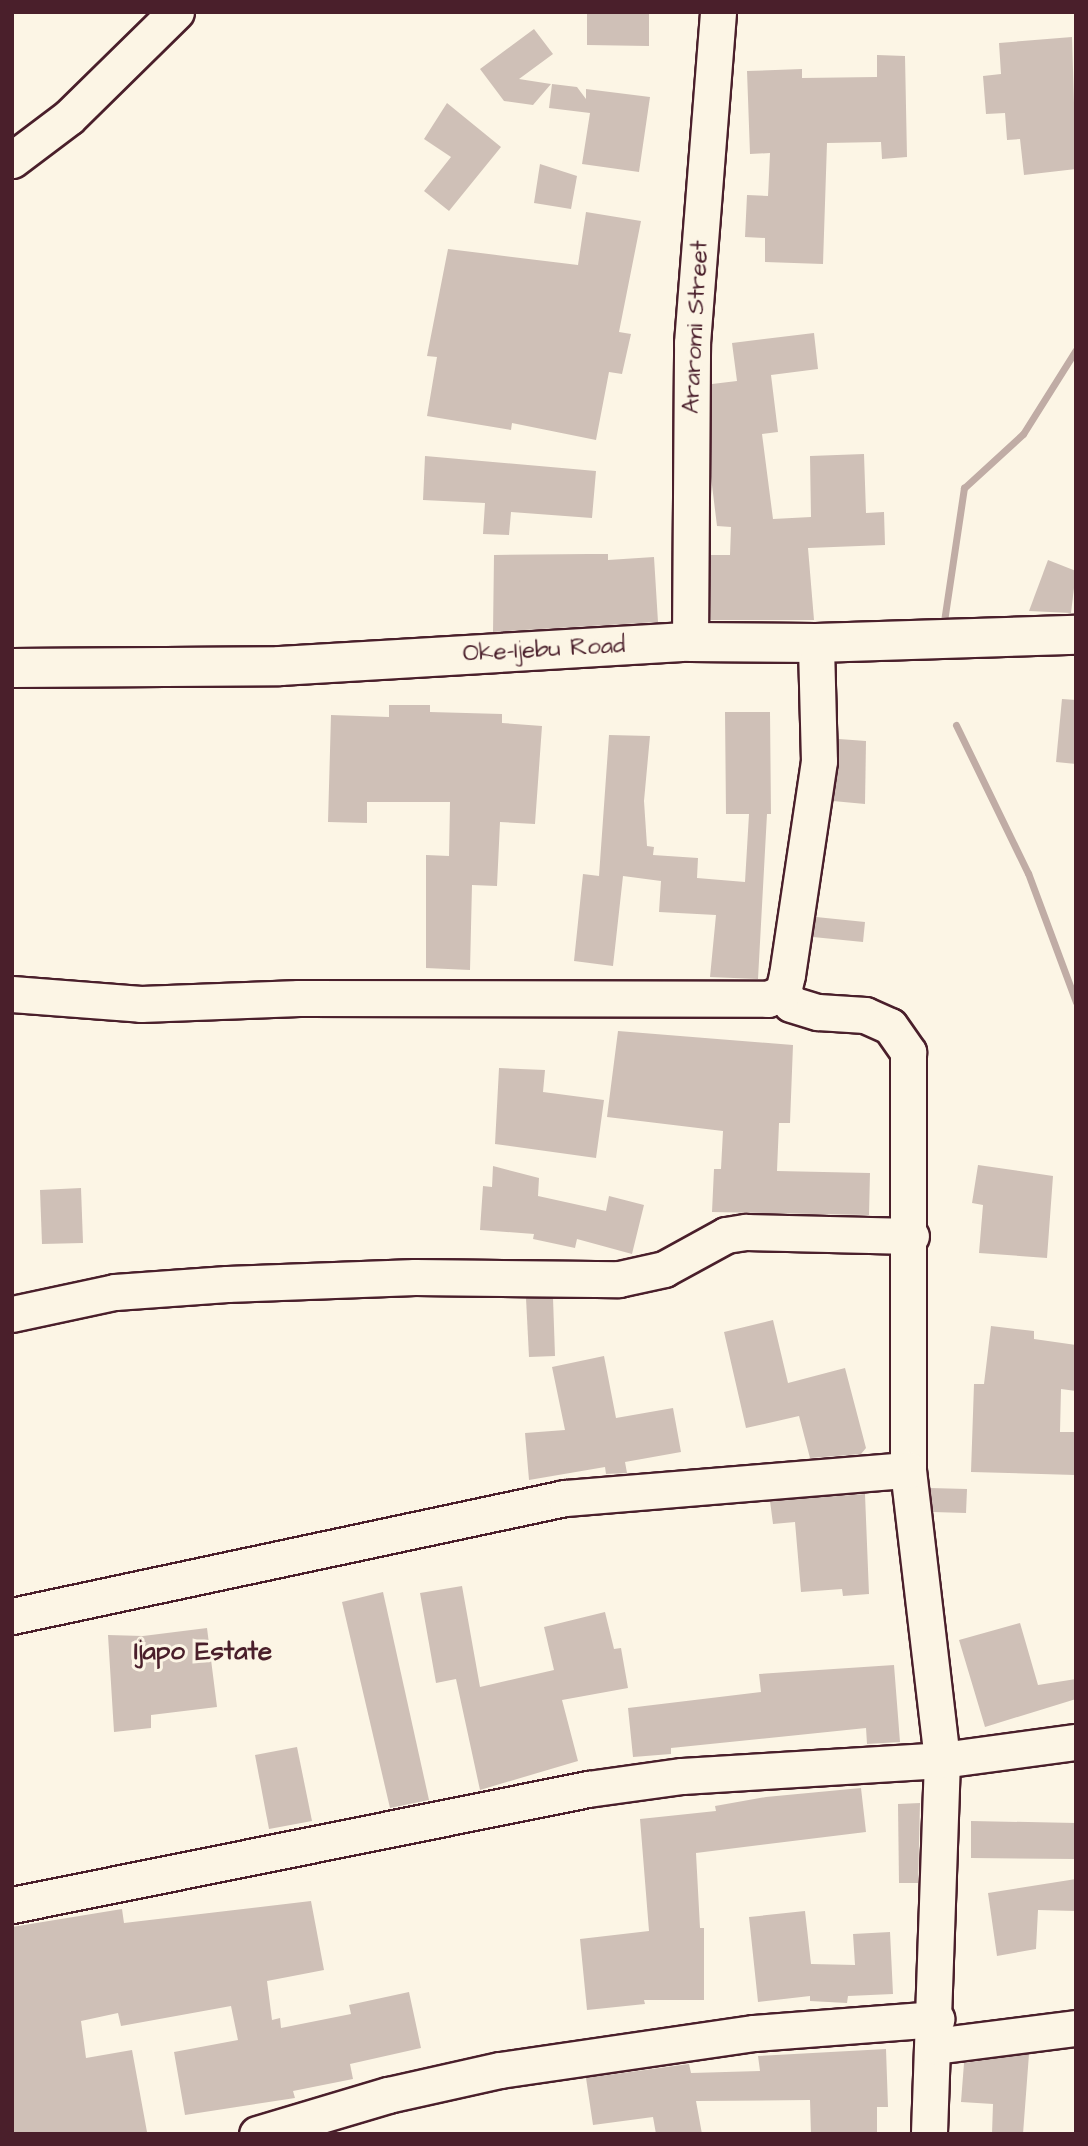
<!DOCTYPE html>
<html>
<head>
<meta charset="utf-8">
<style>
	body { margin:0 }
	#map { position:relative; width:1088px; height:2146px; overflow:hidden; background:#fcf5e5; font-family:"Architects Daughter",sans-serif }
	div>[style] { position:absolute }
	[style*='--x'] { left:calc(var(--x)*1px); top:calc(var(--y)*1px); width:calc(var(--w)*1px); rotate:calc(var(--a)*1deg) }
	.stream>* { height:7px; margin:-3.5px; padding:0 3.5px; transform-origin:3.5px; border-radius:3.5px; background:#c0aca5 }
	.building>* { inset:0; background:#cfc0b7 }
	.roads { filter:drop-shadow(2px 0 #4a1f2b) drop-shadow(-2px 0 #4a1f2b) drop-shadow(0 2px #4a1f2b) drop-shadow(0 -2px #4a1f2b) }
	.minor>* { height:35px; margin:-17.5px; padding:0 17.5px; transform-origin:17.5px; border-radius:17.5px; background:#fcf5e5 }
	.major>* { height:38px; margin:-19px; padding:0 19px; transform-origin:19px; border-radius:19px; background:#fcf5e5 }
	span { translate:-50% -50%; white-space:nowrap; text-align:center; line-height:1.15; -webkit-text-stroke:6px #fcf5e5; paint-order:stroke }
	.street-label { font-size:24px; color:#4a1f2b }
	.neighbourhood-label { font-size:26px; color:#4a1f2b; font-weight:700 }
	.frame { position:absolute; inset:0; border:14px solid #4a1f2b; pointer-events:none }
</style>
</head>
<body>
<div id="map">
	<div class="stream">
		<i style="--x:943;--y:628;--w:142;--a:-81.5"></i>
		<i style="--x:964;--y:488;--w:80;--a:-42.5"></i>
		<i style="--x:1023;--y:434;--w:99;--a:-57.8"></i>
		<i style="--x:956;--y:725;--w:165;--a:64.1"></i>
		<i style="--x:1028;--y:873;--w:138;--a:69.6"></i>
	</div>
	<div class="building">
		<i style="clip-path:polygon(587px 12px,649px 12px,649px 46px,587px 45px)"></i>
		<i style="clip-path:polygon(534px 29px,553px 54px,519px 79px,551px 84px,533px 105px,504px 101px,480px 69px)"></i>
		<i style="clip-path:polygon(1072px 37px,1076px 169px,1024px 175px,1020px 139px,1007px 140px,1005px 113px,986px 114px,983px 76px,1001px 74px,999px 43px)"></i>
		<i style="clip-path:polygon(877px 55px,905px 56px,907px 157px,882px 159px,881px 142px,827px 143px,823px 264px,765px 262px,765px 238px,745px 237px,747px 195px,768px 196px,770px 153px,750px 154px,747px 71px,802px 69px,802px 78px,877px 77px)"></i>
		<i style="clip-path:polygon(552px 84px,577px 87px,586px 99px,586px 89px,650px 97px,639px 172px,582px 164px,590px 113px,549px 108px)"></i>
		<i style="clip-path:polygon(447px 103px,501px 147px,449px 211px,424px 191px,451px 157px,424px 139px)"></i>
		<i style="clip-path:polygon(540px 164px,577px 176px,571px 209px,534px 203px)"></i>
		<i style="clip-path:polygon(586px 212px,641px 221px,619px 332px,631px 334px,622px 374px,609px 372px,596px 440px,512px 423px,511px 430px,427px 416px,437px 357px,427px 356px,448px 249px,578px 265px)"></i>
		<i style="clip-path:polygon(814px 333px,818px 369px,771px 375px,778px 432px,762px 434px,773px 519px,811px 517px,810px 456px,864px 454px,866px 513px,884px 512px,885px 545px,808px 548px,814px 620px,710px 620px,711px 555px,730px 555px,731px 527px,717px 526px,711px 477px,712px 384px,737px 381px,732px 343px)"></i>
		<i style="clip-path:polygon(425px 456px,596px 471px,592px 518px,511px 512px,509px 535px,483px 534px,485px 503px,423px 500px)"></i>
		<i style="clip-path:polygon(589px 554px,608px 554px,608px 560px,654px 557px,658px 622px,493px 632px,494px 555px)"></i>
		<i style="clip-path:polygon(1048px 560px,1076px 571px,1071px 613px,1029px 611px)"></i>
		<i style="clip-path:polygon(1062px 699px,1076px 700px,1076px 764px,1056px 762px)"></i>
		<i style="clip-path:polygon(389px 705px,430px 705px,430px 712px,502px 714px,502px 723px,542px 726px,535px 824px,500px 822px,497px 886px,472px 885px,470px 970px,426px 968px,426px 855px,449px 856px,450px 802px,367px 802px,367px 823px,328px 822px,331px 715px,389px 717px)"></i>
		<i style="clip-path:polygon(725px 712px,770px 712px,771px 814px,767px 814px,758px 979px,710px 977px,716px 915px,659px 912px,661px 881px,623px 876px,613px 966px,574px 961px,583px 874px,599px 876px,609px 735px,650px 736px,644px 801px,647px 846px,654px 847px,653px 855px,698px 858px,697px 878px,745px 882px,749px 814px,726px 814px)"></i>
		<i style="clip-path:polygon(839px 739px,866px 741px,865px 804px,833px 801px)"></i>
		<i style="clip-path:polygon(816px 917px,865px 922px,863px 942px,813px 937px)"></i>
		<i style="clip-path:polygon(618px 1031px,793px 1045px,790px 1123px,779px 1123px,777px 1171px,870px 1173px,869px 1215px,712px 1212px,714px 1169px,721px 1169px,723px 1131px,607px 1117px)"></i>
		<i style="clip-path:polygon(499px 1068px,545px 1070px,543px 1092px,604px 1100px,596px 1158px,495px 1144px)"></i>
		<i style="clip-path:polygon(978px 1165px,1053px 1176px,1047px 1258px,979px 1253px,983px 1205px,972px 1203px)"></i>
		<i style="clip-path:polygon(493px 1166px,539px 1178px,538px 1196px,606px 1211px,609px 1196px,644px 1205px,632px 1254px,577px 1239px,575px 1248px,533px 1239px,534px 1234px,480px 1230px,483px 1186px,492px 1187px)"></i>
		<i style="clip-path:polygon(81px 1188px,83px 1243px,42px 1244px,40px 1190px)"></i>
		<i style="clip-path:polygon(526px 1298px,553px 1298px,555px 1356px,529px 1357px)"></i>
		<i style="clip-path:polygon(773px 1320px,788px 1383px,845px 1368px,866px 1448px,861px 1454px,810px 1458px,799px 1416px,746px 1428px,724px 1332px)"></i>
		<i style="clip-path:polygon(991px 1326px,1034px 1331px,1034px 1339px,1076px 1345px,1076px 1391px,1061px 1389px,1060px 1432px,1076px 1432px,1075px 1475px,971px 1472px,974px 1384px,984px 1384px)"></i>
		<i style="clip-path:polygon(604px 1356px,616px 1418px,673px 1408px,681px 1452px,625px 1462px,627px 1473px,606px 1474px,605px 1467px,529px 1480px,525px 1433px,565px 1430px,552px 1367px)"></i>
		<i style="clip-path:polygon(930px 1488px,967px 1489px,966px 1513px,933px 1512px)"></i>
		<i style="clip-path:polygon(865px 1494px,869px 1594px,843px 1596px,842px 1589px,801px 1592px,795px 1522px,773px 1524px,770px 1501px)"></i>
		<i style="clip-path:polygon(462px 1586px,480px 1687px,554px 1670px,544px 1627px,605px 1612px,614px 1649px,621px 1648px,628px 1688px,562px 1700px,578px 1761px,480px 1790px,456px 1679px,436px 1683px,420px 1593px)"></i>
		<i style="clip-path:polygon(383px 1592px,429px 1800px,390px 1808px,342px 1602px)"></i>
		<i style="clip-path:polygon(1020px 1623px,1038px 1685px,1076px 1679px,1076px 1699px,985px 1727px,959px 1640px)"></i>
		<i style="clip-path:polygon(207px 1628px,217px 1707px,151px 1715px,151px 1728px,114px 1732px,108px 1635px,143px 1636px)"></i>
		<i style="clip-path:polygon(894px 1665px,900px 1742px,867px 1744px,866px 1728px,671px 1748px,671px 1754px,633px 1757px,628px 1708px,761px 1692px,759px 1674px)"></i>
		<i style="clip-path:polygon(297px 1747px,312px 1821px,269px 1829px,255px 1755px)"></i>
		<i style="clip-path:polygon(861px 1788px,866px 1832px,696px 1853px,700px 1928px,704px 1928px,704px 2000px,644px 2000px,645px 2004px,587px 2010px,580px 1939px,649px 1931px,640px 1819px,716px 1811px,715px 1806px,766px 1797px)"></i>
		<i style="clip-path:polygon(920px 1803px,918px 1883px,899px 1883px,898px 1804px)"></i>
		<i style="clip-path:polygon(971px 1821px,1076px 1823px,1076px 1859px,971px 1858px)"></i>
		<i style="clip-path:polygon(1076px 1879px,1076px 1911px,1038px 1910px,1036px 1949px,997px 1956px,988px 1893px)"></i>
		<i style="clip-path:polygon(311px 1901px,324px 1970px,267px 1981px,272px 2020px,280px 2018px,281px 2028px,351px 2014px,349px 2005px,409px 1992px,421px 2048px,350px 2064px,353px 2079px,293px 2091px,295px 2098px,185px 2115px,174px 2052px,238px 2040px,231px 2006px,121px 2026px,118px 2013px,81px 2021px,86px 2058px,132px 2050px,147px 2132px,12px 2134px,12px 1927px,122px 1909px,124px 1923px)"></i>
		<i style="clip-path:polygon(805px 1911px,811px 1964px,855px 1965px,853px 1934px,890px 1932px,893px 1994px,848px 1996px,847px 2003px,810px 2001px,810px 1996px,758px 2002px,749px 1917px)"></i>
		<i style="clip-path:polygon(886px 2049px,888px 2107px,877px 2107px,877px 2134px,811px 2134px,810px 2100px,696px 2101px,702px 2134px,656px 2134px,653px 2117px,593px 2125px,586px 2078px,689px 2064px,691px 2073px,760px 2071px,758px 2056px)"></i>
		<i style="clip-path:polygon(1029px 2054px,1023px 2134px,992px 2134px,993px 2104px,961px 2102px,964px 2063px)"></i>
	</div>
	<div class="roads">
		<div class="minor">
			<i style="--x:12;--y:160;--w:71;--a:-37"></i>
			<i style="--x:69;--y:117;--w:150;--a:-44.5"></i>
			<i style="--x:690;--y:642;--w:299;--a:-89.6"></i>
			<i style="--x:692;--y:343;--w:332;--a:-85.5"></i>
			<i style="--x:783;--y:992;--w:14;--a:56"></i>
			<i style="--x:791;--y:1004;--w:28;--a:17"></i>
			<i style="--x:818;--y:1012;--w:47;--a:3.7"></i>
			<i style="--x:865;--y:1015;--w:27;--a:24"></i>
			<i style="--x:890;--y:1026;--w:32;--a:55"></i>
			<i style="--x:908;--y:1052;--w:418;--a:90"></i>
			<i style="--x:908;--y:1470;--w:292;--a:83.3"></i>
			<i style="--x:942;--y:1760;--w:374;--a:92"></i>
			<i style="--x:12;--y:994;--w:129;--a:4.4"></i>
			<i style="--x:141;--y:1004;--w:158;--a:-2.2"></i>
			<i style="--x:299;--y:998;--w:469;--a:0.1"></i>
			<i style="--x:768;--y:999;--w:17;--a:-25"></i>
			<i style="--x:783;--y:992;--w:17;--a:-77"></i>
			<i style="--x:787;--y:975;--w:216;--a:-81.5"></i>
			<i style="--x:819;--y:761;--w:118;--a:-91.5"></i>
			<i style="--x:12;--y:1314;--w:105;--a:-12.1"></i>
			<i style="--x:115;--y:1292;--w:112;--a:-4.1"></i>
			<i style="--x:227;--y:1284;--w:188;--a:-2.1"></i>
			<i style="--x:415;--y:1277;--w:204;--a:0.6"></i>
			<i style="--x:619;--y:1279;--w:46;--a:-12.5"></i>
			<i style="--x:664;--y:1269;--w:71;--a:-28.7"></i>
			<i style="--x:726;--y:1235;--w:20;--a:-9"></i>
			<i style="--x:746;--y:1232;--w:165;--a:1.4"></i>
			<i style="--x:12;--y:1616;--w:565;--a:-12.05"></i>
			<i style="--x:565;--y:1498;--w:344;--a:-4.7"></i>
			<i style="--x:12;--y:1905;--w:588;--a:-11.39"></i>
			<i style="--x:588;--y:1789;--w:95;--a:-7.9"></i>
			<i style="--x:682;--y:1776;--w:260;--a:-3.5"></i>
			<i style="--x:942;--y:1760;--w:135;--a:-7.7"></i>
			<i style="--x:935;--y:2046;--w:142;--a:-7.3"></i>
			<i style="--x:257;--y:2134;--w:137;--a:-16.6"></i>
			<i style="--x:388;--y:2095;--w:115;--a:-12.6"></i>
			<i style="--x:500;--y:2070;--w:257;--a:-8.3"></i>
			<i style="--x:754;--y:2033;--w:183;--a:-4.4"></i>
		</div>
		<div class="major">
			<i style="--x:12;--y:668;--w:268;--a:-0.4"></i>
			<i style="--x:280;--y:666;--w:411;--a:-3.4"></i>
			<i style="--x:690;--y:642;--w:126;--a:0.5"></i>
			<i style="--x:816;--y:643;--w:260;--a:-1.8"></i>
		</div>
	</div>
	<div class="street-label">
		<span style="left:696px;top:327px;rotate:-87deg">Araromi Street</span>
		<span style="left:544px;top:650px;rotate:-3deg">Oke-Ijebu Road</span>
	</div>
	<div class="neighbourhood-label">
		<span style="left:203px;top:1652px">Ijapo Estate</span>
	</div>
	<div class="frame"></div>
</div>
</body>
</html>
